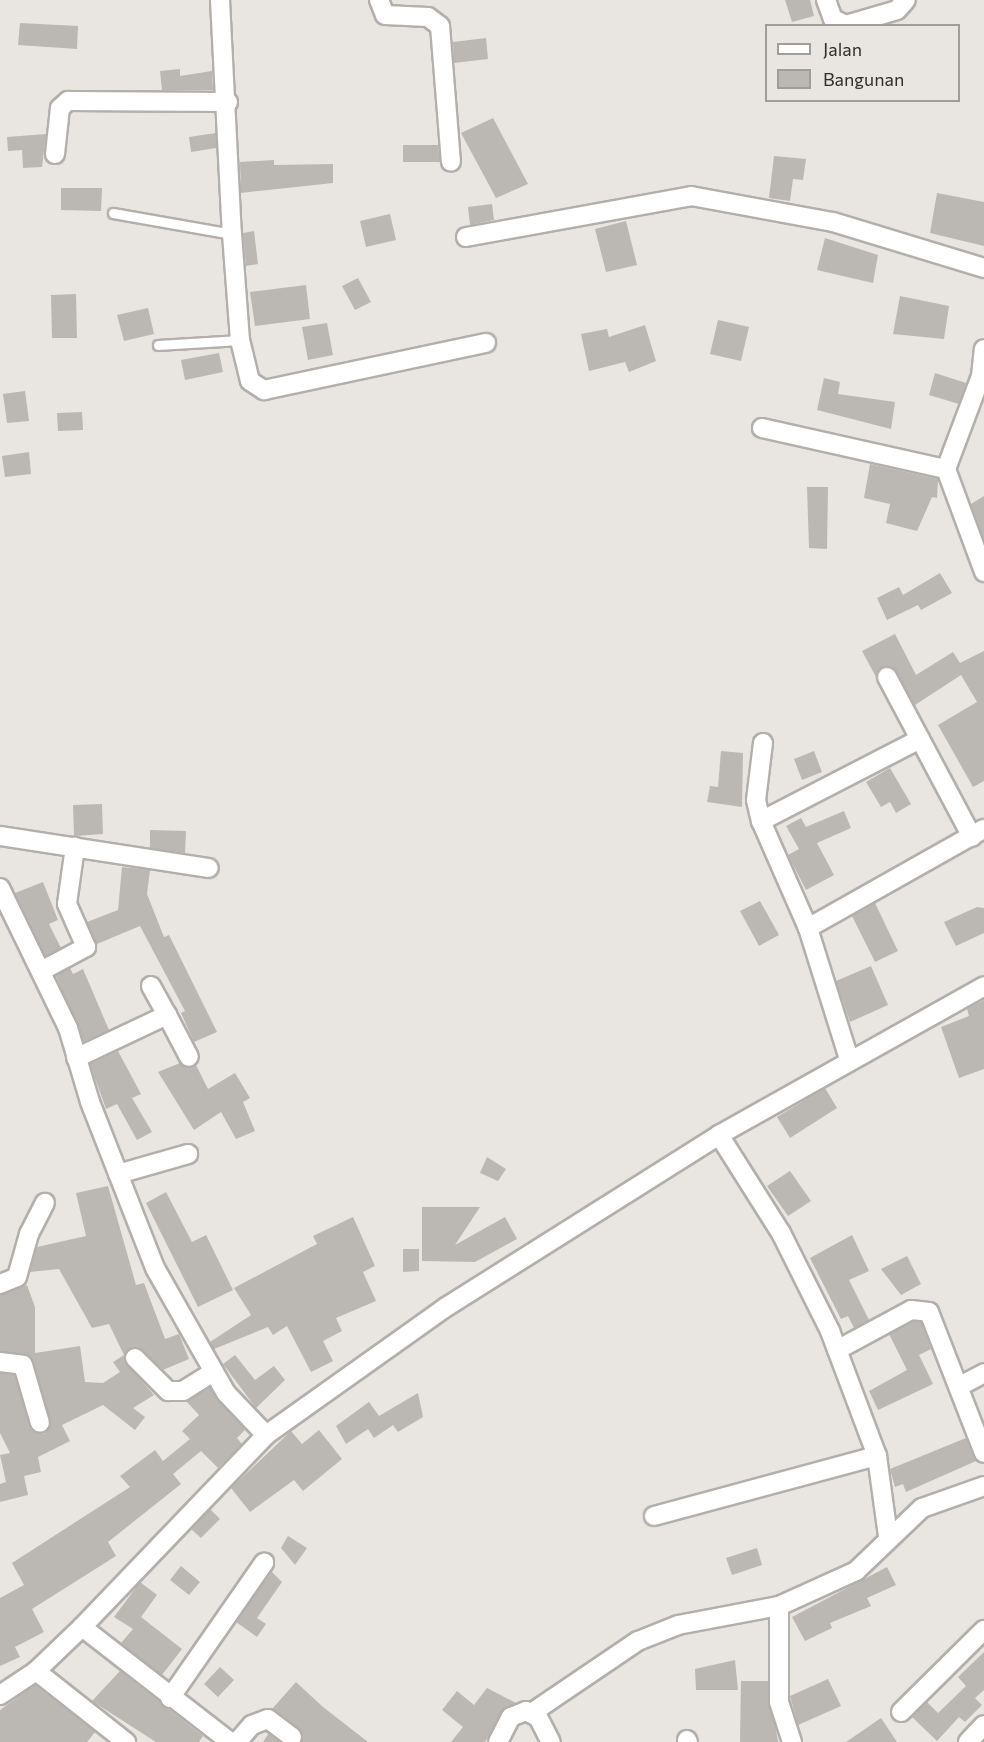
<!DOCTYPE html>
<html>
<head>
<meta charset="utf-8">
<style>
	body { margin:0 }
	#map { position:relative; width:984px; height:1742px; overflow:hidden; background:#e9e5e1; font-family:Commissioner,sans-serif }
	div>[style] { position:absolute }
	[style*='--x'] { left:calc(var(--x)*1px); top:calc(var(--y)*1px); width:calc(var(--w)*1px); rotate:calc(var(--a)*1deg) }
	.building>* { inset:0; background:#bbb8b4 }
	.roads { filter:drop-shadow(2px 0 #b3afab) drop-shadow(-2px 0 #b3afab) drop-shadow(0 2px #b3afab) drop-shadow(0 -2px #b3afab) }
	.lane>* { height:9px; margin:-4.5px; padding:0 4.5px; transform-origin:4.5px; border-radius:4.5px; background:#fff }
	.street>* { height:18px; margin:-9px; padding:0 9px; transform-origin:9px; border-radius:9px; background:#fff }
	span { translate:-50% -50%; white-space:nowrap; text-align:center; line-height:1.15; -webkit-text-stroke:6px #e9e5e1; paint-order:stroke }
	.legend { position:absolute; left:765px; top:24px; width:195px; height:78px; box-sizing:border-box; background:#e9e5e1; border:2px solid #9f9c99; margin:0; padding:8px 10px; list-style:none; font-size:18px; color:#2f2e2c }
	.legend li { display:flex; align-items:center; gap:12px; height:30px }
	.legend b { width:30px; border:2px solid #9f9c99 }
</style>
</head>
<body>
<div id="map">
	<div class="building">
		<i style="clip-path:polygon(785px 0,810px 0,814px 16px,792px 22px)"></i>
		<i style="clip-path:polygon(20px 23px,78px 26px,77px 49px,18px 45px)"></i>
		<i style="clip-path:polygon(486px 38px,488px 59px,454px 63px,453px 42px)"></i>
		<i style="clip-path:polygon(180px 69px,180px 76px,212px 71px,213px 90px,162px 90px,160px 71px)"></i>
		<i style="clip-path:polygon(493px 118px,528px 184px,496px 198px,461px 133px)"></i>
		<i style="clip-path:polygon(216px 133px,216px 148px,191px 152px,189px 137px)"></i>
		<i style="clip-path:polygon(46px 134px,42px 167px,23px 168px,22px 150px,8px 151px,7px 137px)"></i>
		<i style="clip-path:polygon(403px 145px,438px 145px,440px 162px,403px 162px)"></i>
		<i style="clip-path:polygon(774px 156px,806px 159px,803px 180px,793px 179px,790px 201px,769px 198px)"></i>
		<i style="clip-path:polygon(274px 160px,274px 165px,333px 164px,333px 183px,241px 193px,240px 162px)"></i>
		<i style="clip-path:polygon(61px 188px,102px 188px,101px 211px,61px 210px)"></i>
		<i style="clip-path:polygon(937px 193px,984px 202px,984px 246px,930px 233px)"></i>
		<i style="clip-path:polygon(492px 204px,494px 220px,470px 225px,468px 207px)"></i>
		<i style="clip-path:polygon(390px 214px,396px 240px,366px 247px,360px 221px)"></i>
		<i style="clip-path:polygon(626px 221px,637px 265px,606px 272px,595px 229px)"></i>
		<i style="clip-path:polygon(254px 231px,258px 264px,246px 266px,243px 233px)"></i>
		<i style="clip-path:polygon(825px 238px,878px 255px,873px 283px,817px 270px)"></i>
		<i style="clip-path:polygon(358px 278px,371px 302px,355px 310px,342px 286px)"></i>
		<i style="clip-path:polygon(306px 285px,310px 319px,255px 326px,250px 292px)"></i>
		<i style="clip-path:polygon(76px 294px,77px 338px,52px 338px,51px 295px)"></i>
		<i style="clip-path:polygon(900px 296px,949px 306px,944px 339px,893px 334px)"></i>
		<i style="clip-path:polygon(148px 308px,154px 334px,124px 341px,117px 315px)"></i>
		<i style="clip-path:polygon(718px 320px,749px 327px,741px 361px,710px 354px)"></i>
		<i style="clip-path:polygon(327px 323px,333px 355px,308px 360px,302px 327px)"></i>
		<i style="clip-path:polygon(645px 325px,656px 361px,629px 372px,625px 362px,589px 371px,581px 334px,607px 329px,609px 337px)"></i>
		<i style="clip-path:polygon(219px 353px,223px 372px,185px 380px,181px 360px)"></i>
		<i style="clip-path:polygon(935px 373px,966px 383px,959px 404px,929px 395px)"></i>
		<i style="clip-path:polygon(824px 378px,840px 382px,838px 394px,895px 402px,891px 429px,817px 410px)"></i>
		<i style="clip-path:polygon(25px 391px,29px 421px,7px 423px,3px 394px)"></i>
		<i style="clip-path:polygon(82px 412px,83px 430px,58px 431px,57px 413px)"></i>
		<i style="clip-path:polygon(29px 452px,31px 474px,5px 477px,2px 456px)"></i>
		<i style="clip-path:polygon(870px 464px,938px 479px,937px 498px,932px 497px,917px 531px,886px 523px,890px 504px,864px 498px)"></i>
		<i style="clip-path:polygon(807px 487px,828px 487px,827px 549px,809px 548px)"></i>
		<i style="clip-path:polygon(984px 496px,984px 540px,971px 504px)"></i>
		<i style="clip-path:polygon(940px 573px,952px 593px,921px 610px,918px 605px,887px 620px,877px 598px,899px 587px,903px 595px)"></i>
		<i style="clip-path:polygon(895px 634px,916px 675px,953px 652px,960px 663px,984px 651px,984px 781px,973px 787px,938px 725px,977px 702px,961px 675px,915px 705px,893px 668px,882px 667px,876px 677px,862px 651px)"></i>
		<i style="clip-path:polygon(721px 751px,743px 753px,742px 807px,707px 802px,710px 786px,718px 787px)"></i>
		<i style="clip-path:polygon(814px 751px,822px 772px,802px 780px,794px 759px)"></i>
		<i style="clip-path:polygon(890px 768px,911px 804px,896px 813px,890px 802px,881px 807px,866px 782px)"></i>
		<i style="clip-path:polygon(102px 804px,103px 834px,74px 836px,73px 805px)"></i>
		<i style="clip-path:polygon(844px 811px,851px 828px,817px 843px,834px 875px,806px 890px,788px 855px,799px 849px,786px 826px,801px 818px,806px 827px)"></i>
		<i style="clip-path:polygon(150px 830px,186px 831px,185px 853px,150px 848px)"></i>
		<i style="clip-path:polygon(122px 867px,150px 870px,147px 894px,164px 937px,169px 935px,217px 1032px,194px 1042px,181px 1013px,185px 1011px,140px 926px,97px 944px,87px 922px,118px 910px)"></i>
		<i style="clip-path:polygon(43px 882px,58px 920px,49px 924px,61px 948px,45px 956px,15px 893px)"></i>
		<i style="clip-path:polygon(760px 901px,779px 935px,759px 946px,740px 911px)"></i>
		<i style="clip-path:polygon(875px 903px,898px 951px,875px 962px,852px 916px)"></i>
		<i style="clip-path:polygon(977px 907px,984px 908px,984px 933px,956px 946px,944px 922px)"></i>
		<i style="clip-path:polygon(871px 966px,888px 1005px,850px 1022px,836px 981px)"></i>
		<i style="clip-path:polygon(70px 968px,73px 974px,83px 969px,109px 1030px,84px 1042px,56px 976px)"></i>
		<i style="clip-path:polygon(984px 1000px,984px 1069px,959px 1078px,941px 1027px,969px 1016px,967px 1009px)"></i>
		<i style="clip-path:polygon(118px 1051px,141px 1094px,132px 1098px,152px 1132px,137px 1140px,117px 1104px,106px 1109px,90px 1064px)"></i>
		<i style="clip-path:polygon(180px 1063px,196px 1065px,208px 1089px,235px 1073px,250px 1098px,243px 1102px,255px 1131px,236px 1139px,221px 1112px,194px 1130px,158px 1072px)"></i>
		<i style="clip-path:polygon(825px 1088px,837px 1108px,790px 1138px,777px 1117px)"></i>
		<i style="clip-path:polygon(487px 1157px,506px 1169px,498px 1181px,480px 1173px)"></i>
		<i style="clip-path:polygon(790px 1171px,811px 1201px,788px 1216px,767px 1186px)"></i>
		<i style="clip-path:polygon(108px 1186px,136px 1285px,144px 1283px,165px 1339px,179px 1334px,189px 1359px,163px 1370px,138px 1347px,128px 1350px,124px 1361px,154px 1395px,133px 1408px,145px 1417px,135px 1430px,103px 1405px,62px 1425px,70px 1441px,38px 1457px,41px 1472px,24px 1476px,28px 1495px,0 1502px,0 1484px,6px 1482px,0 1455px,10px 1453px,0 1433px,0 1373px,14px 1375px,32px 1431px,44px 1434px,51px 1425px,31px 1357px,0 1351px,0 1295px,27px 1285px,35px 1307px,35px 1353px,80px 1346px,85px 1382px,103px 1383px,120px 1372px,113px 1362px,124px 1355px,109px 1324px,92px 1328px,59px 1269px,30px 1272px,37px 1247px,86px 1236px,76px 1193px)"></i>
		<i style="clip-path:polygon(166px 1192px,192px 1242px,206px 1235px,233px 1290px,198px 1307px,146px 1203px)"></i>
		<i style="clip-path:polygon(422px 1207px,480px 1207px,455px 1245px,505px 1217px,517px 1239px,475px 1262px,422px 1261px)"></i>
		<i style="clip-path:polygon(353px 1217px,375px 1266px,363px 1272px,376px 1301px,336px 1318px,342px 1331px,323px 1341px,333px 1361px,311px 1372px,287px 1326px,273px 1335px,268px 1327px,214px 1349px,210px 1342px,251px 1315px,234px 1288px,317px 1244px,313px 1236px)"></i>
		<i style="clip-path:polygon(852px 1235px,869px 1271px,849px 1280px,869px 1320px,854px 1328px,848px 1316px,841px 1319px,810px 1258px)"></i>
		<i style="clip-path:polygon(403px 1249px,419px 1249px,419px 1271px,403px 1272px)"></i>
		<i style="clip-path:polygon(907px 1256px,921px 1284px,901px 1295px,881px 1269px)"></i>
		<i style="clip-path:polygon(913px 1322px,921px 1322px,931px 1349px,919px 1355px,933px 1384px,878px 1410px,869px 1391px,907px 1370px,889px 1334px)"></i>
		<i style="clip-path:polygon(235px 1355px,255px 1380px,274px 1366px,285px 1380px,256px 1408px,223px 1364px)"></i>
		<i style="clip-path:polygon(210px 1387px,245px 1430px,237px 1438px,242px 1444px,218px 1468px,201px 1451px,173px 1474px,181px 1484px,108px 1542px,116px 1556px,32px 1609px,44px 1632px,15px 1647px,20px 1657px,0 1666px,0 1598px,24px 1585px,12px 1563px,130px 1487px,120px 1476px,155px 1450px,163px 1461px,190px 1439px,182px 1431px,199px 1415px,186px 1401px)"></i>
		<i style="clip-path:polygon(418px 1393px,423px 1417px,398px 1432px,393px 1425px,374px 1438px,368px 1429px,346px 1444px,336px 1426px,369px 1402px,379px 1416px)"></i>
		<i style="clip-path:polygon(319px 1430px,342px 1459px,303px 1491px,294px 1480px,250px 1512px,231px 1488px,291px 1431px,302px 1444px)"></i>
		<i style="clip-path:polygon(966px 1438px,976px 1461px,906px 1492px,903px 1484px,895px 1487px,890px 1469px)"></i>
		<i style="clip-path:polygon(210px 1509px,220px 1519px,201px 1538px,191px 1529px)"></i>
		<i style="clip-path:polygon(288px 1536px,307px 1548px,295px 1565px,281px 1548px)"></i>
		<i style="clip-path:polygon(757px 1548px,762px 1565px,732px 1575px,726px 1558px)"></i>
		<i style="clip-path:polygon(181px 1566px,200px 1582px,189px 1595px,170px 1580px)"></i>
		<i style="clip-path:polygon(887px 1567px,896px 1585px,867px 1598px,871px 1606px,830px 1623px,832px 1628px,805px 1641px,792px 1617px)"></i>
		<i style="clip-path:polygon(272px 1572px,282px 1582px,257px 1618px,266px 1624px,257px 1637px,236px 1622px)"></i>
		<i style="clip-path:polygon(140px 1582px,157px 1595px,141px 1617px,182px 1649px,162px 1675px,121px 1643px,133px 1629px,114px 1617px)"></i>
		<i style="clip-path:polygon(984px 1652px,984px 1690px,975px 1698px,982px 1705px,965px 1722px,959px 1717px,937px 1741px,912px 1717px,927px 1702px,938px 1713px,966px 1686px,958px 1677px)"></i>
		<i style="clip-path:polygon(735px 1660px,738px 1690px,696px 1690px,695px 1669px)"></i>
		<i style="clip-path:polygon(220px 1667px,234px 1680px,218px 1697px,204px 1684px)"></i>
		<i style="clip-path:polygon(120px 1671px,203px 1736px,199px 1742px,156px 1742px,92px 1701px)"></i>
		<i style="clip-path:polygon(828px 1679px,841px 1706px,798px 1725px,790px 1696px)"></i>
		<i style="clip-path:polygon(741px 1681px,768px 1681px,778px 1742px,740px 1742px)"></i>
		<i style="clip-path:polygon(296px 1682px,323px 1707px,368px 1742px,302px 1742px,299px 1728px,272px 1709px)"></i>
		<i style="clip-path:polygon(35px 1685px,95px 1732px,87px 1742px,0 1742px,0 1710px)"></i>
		<i style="clip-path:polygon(487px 1688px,516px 1703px,502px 1711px,485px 1742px,451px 1742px,463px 1727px,442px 1710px,457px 1691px,474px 1705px)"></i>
		<i style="clip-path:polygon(881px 1718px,897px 1742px,846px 1742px)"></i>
		<i style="clip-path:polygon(269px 1733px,280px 1742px,263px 1742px)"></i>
	</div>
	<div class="roads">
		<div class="lane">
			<i style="--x:113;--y:213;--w:121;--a:10"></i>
			<i style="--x:158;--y:345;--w:82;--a:-3.5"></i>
		</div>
		<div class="street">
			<i style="--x:220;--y:0;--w:234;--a:87.1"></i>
			<i style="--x:232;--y:234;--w:106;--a:85.7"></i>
			<i style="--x:240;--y:340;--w:42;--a:76.3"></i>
			<i style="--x:250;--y:381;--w:17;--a:33"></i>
			<i style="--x:264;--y:390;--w:227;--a:-12"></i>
			<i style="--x:379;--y:0;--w:16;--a:68"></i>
			<i style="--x:385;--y:15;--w:43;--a:2.7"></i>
			<i style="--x:428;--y:17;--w:15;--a:37"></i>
			<i style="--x:440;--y:26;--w:136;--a:85.4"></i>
			<i style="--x:826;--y:0;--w:20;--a:70"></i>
			<i style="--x:833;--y:19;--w:14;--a:25"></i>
			<i style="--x:846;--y:25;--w:53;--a:-16.4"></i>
			<i style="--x:897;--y:10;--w:13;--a:-48"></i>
			<i style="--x:55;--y:154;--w:46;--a:-83.8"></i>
			<i style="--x:60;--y:108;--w:11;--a:-41"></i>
			<i style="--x:68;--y:101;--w:160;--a:0.4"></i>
			<i style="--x:466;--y:237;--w:229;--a:-10.3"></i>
			<i style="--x:691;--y:196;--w:144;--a:10.4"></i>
			<i style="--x:833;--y:222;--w:158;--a:16.9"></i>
			<i style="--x:762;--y:428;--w:189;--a:12.6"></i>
			<i style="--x:946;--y:469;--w:99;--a:-69.4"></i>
			<i style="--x:981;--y:376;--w:27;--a:-84"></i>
			<i style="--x:946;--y:469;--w:110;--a:69.7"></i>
			<i style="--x:887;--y:677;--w:181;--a:62"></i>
			<i style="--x:763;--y:743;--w:57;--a:97"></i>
			<i style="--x:756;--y:800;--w:22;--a:77"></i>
			<i style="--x:761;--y:821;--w:117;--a:66.3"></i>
			<i style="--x:761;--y:821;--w:179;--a:-27.3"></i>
			<i style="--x:0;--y:836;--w:211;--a:8.7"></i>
			<i style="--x:0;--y:888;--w:156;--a:64.1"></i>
			<i style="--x:68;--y:1028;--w:77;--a:73.4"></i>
			<i style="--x:90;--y:1102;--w:178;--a:68.6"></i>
			<i style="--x:155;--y:1268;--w:144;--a:60.4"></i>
			<i style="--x:226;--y:1393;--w:58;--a:46.4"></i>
			<i style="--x:43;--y:970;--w:49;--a:-28.1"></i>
			<i style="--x:86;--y:947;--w:47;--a:-113.8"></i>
			<i style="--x:67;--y:904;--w:58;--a:-82"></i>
			<i style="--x:167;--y:1015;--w:47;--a:62.4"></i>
			<i style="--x:76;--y:1058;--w:101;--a:-25.3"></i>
			<i style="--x:167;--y:1015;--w:33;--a:-119"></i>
			<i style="--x:849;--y:1059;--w:137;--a:-107.4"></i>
			<i style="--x:808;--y:928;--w:202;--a:-29.4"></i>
			<i style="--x:719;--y:1135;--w:116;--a:57.7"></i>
			<i style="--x:781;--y:1233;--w:110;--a:63.4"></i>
			<i style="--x:830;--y:1331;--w:134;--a:69.4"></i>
			<i style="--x:877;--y:1456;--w:81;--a:82.2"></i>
			<i style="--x:118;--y:1174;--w:73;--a:-15.9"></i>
			<i style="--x:0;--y:1284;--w:18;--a:-22"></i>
			<i style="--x:17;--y:1277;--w:45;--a:-74.4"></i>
			<i style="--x:29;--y:1234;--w:35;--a:-63"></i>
			<i style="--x:837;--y:1350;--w:84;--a:-28.4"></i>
			<i style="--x:911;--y:1310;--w:18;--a:6"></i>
			<i style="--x:929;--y:1312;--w:151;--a:68.7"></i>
			<i style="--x:135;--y:1358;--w:47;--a:45"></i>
			<i style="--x:168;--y:1391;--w:15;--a:0"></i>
			<i style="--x:183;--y:1391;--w:36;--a:-32"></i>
			<i style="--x:0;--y:1362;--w:23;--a:7"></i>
			<i style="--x:23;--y:1365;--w:60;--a:73.7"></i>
			<i style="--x:960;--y:1386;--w:27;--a:-28"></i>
			<i style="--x:654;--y:1516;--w:231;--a:-15.1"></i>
			<i style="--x:779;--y:1606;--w:96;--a:90"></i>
			<i style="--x:779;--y:1702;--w:42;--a:72"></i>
			<i style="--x:82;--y:1627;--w:187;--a:37.8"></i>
			<i style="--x:36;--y:1671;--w:115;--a:38.3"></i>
			<i style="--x:0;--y:1695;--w:43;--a:-33.7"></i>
			<i style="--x:36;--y:1671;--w:64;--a:-43.7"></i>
			<i style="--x:82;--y:1627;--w:266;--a:-46.2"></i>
			<i style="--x:266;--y:1435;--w:221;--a:-35.4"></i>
			<i style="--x:446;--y:1307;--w:323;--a:-32.2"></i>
			<i style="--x:719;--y:1135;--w:304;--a:-29.3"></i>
			<i style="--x:170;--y:1698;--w:165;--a:-55.2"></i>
			<i style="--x:533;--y:1712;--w:127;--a:-34.1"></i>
			<i style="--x:638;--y:1641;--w:43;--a:-21.8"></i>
			<i style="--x:678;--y:1625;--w:103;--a:-10.7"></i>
			<i style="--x:779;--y:1606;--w:85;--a:-24.4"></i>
			<i style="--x:856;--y:1571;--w:91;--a:-43.7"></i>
			<i style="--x:922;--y:1508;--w:66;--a:-19.5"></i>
			<i style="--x:901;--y:1712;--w:117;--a:-44.7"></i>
			<i style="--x:687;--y:1740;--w:2;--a:63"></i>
			<i style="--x:237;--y:1742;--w:23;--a:-49"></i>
			<i style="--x:252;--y:1725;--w:17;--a:-21"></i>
			<i style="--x:268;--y:1719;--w:30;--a:37"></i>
			<i style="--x:498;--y:1742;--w:28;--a:-63"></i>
			<i style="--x:511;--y:1717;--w:16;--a:-22"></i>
			<i style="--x:526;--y:1711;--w:13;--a:27"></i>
			<i style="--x:538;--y:1717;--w:28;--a:63"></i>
			<i style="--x:968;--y:1742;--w:23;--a:-47"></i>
		</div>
	</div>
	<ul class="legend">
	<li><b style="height:8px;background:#fff"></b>Jalan</li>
	<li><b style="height:16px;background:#bbb8b4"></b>Bangunan</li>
	</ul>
</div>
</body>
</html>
